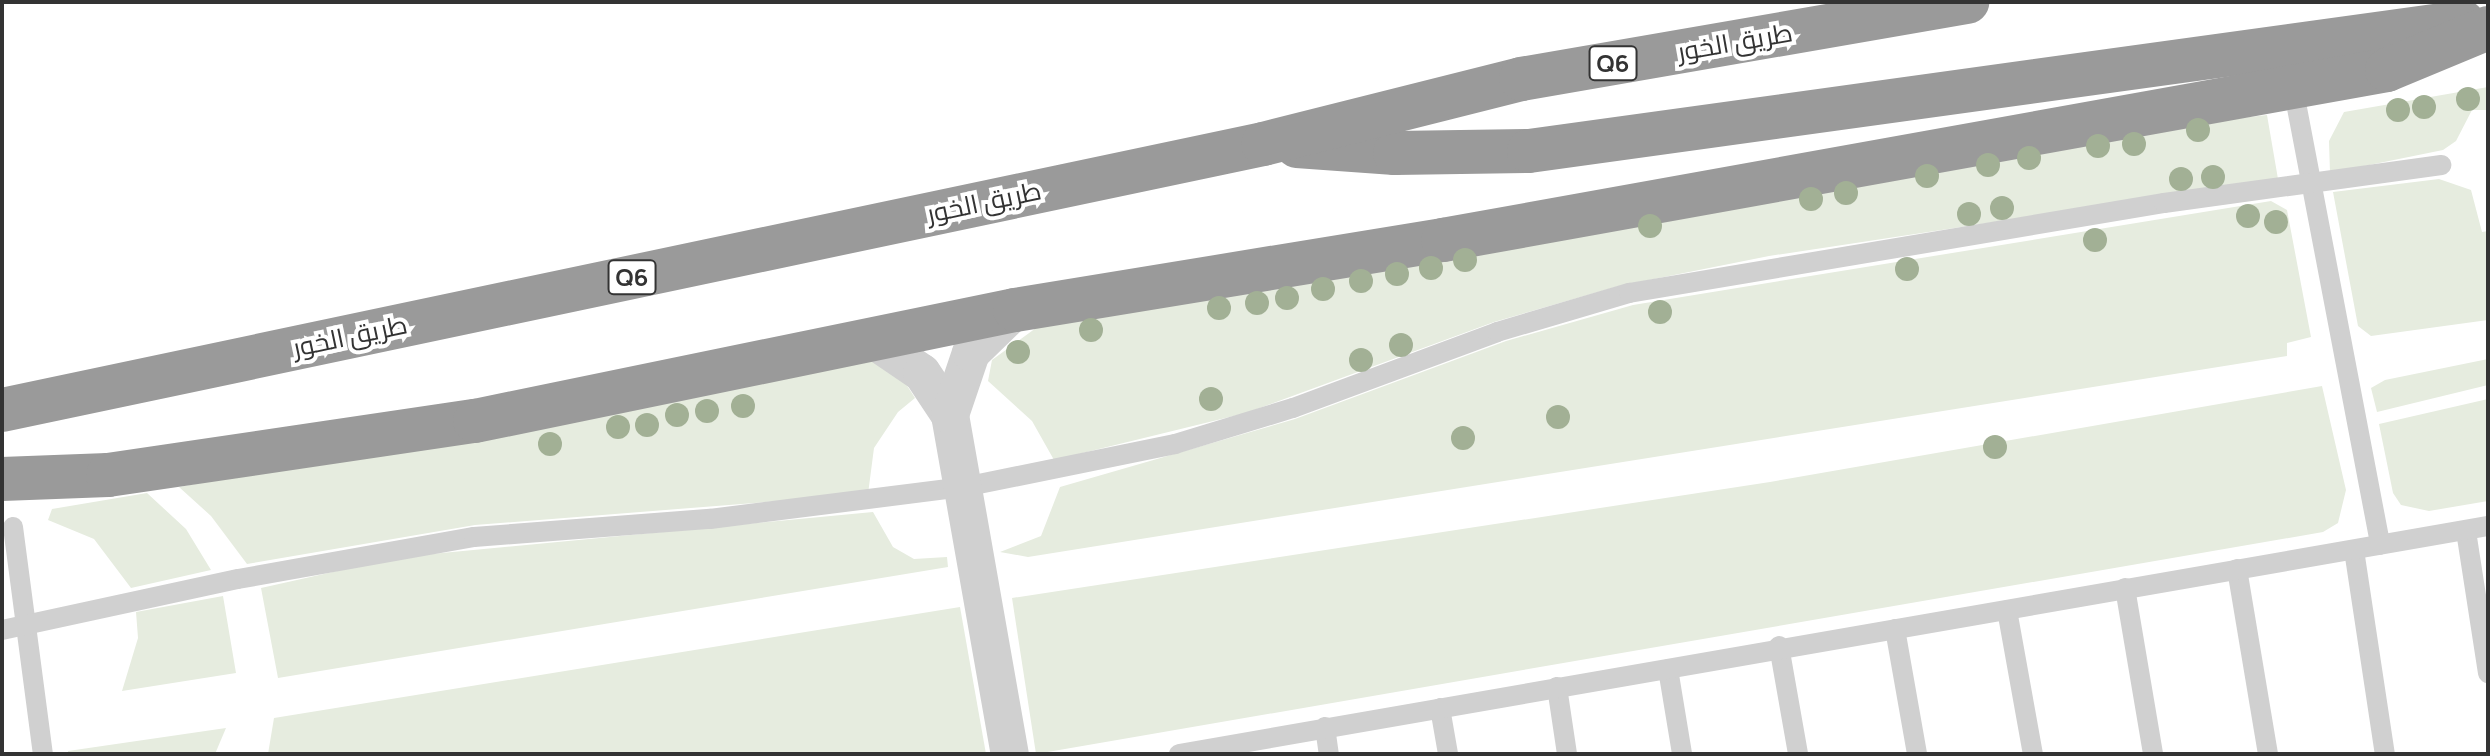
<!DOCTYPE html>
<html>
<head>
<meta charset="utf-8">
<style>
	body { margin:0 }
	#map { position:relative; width:2490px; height:756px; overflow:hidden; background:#fff; font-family:Manrope,Cairo,sans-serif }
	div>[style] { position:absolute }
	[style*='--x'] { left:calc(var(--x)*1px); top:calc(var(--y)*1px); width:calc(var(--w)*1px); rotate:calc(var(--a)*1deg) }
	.green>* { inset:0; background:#e6ecdf }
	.lane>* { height:20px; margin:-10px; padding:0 10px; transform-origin:10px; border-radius:10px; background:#d0d0d0 }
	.street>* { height:38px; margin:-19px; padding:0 19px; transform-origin:19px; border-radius:19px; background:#d0d0d0 }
	.highway>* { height:44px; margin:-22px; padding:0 22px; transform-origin:22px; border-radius:22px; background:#9a9a9a }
	.trees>* { width:24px; height:24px; margin:-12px; border-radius:50%; background:#a2b095 }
	span { translate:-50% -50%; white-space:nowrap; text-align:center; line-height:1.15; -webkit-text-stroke:8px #fff; paint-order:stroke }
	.shield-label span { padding:2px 6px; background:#fff; border:2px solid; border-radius:6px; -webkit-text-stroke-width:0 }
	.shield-label { font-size:24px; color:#333; font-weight:700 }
	.street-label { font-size:26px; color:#333 }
	.frame { position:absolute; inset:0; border:4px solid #333; pointer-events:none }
</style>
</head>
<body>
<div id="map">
	<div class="green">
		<i style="clip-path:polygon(2488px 87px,2488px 110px,2472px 110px,2456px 141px,2443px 150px,2330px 173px,2329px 141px,2344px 112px)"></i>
		<i style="clip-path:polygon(2267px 115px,2278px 179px,1769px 256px,1619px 286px,1494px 322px,1246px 413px,1054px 460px,1032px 421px,988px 381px,992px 360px,1036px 328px,2163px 127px)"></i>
		<i style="clip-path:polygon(2439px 179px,2471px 190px,2482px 232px,2488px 231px,2488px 320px,2371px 336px,2358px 326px,2333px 192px)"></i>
		<i style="clip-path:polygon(2271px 201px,2287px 210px,2311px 337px,2287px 343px,2287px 356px,1028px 557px,1000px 552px,1041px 536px,1060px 487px,1295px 419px,1506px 341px,1633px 305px)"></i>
		<i style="clip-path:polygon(869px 358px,897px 370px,915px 398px,898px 412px,874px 448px,868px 494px,475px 525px,247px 564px,211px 516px,179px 487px)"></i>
		<i style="clip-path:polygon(2488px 359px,2488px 385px,2377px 412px,2371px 388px,2385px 380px)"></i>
		<i style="clip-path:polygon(2322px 386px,2346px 490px,2338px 523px,2323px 532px,1036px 754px,1012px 598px,1770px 482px)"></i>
		<i style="clip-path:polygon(2488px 399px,2488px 501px,2429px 511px,2401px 505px,2393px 493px,2379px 424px)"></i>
		<i style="clip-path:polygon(147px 493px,186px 529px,211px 570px,131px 588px,94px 539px,48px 520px,52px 509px)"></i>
		<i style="clip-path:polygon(873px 512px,893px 547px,914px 559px,947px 557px,948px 567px,278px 678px,261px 588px,400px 557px)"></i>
		<i style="clip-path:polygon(223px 596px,236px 673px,122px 691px,138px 638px,136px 612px)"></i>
		<i style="clip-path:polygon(960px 607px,986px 754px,268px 754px,274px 718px)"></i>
		<i style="clip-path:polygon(226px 728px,215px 754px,68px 754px,68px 751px)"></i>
	</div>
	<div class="lane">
		<i style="--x:2293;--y:87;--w:466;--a:79.2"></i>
		<i style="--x:13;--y:527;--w:229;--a:82.5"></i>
		<i style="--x:2466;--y:531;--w:144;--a:81.2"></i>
		<i style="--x:2354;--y:550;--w:206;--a:81.4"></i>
		<i style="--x:2237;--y:569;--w:188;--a:80.5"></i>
		<i style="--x:2125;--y:588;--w:168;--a:80.4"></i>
		<i style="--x:2007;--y:610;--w:146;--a:79.8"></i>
		<i style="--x:1895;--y:629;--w:127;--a:80"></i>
		<i style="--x:2;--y:630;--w:241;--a:-12.2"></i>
		<i style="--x:238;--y:579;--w:240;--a:-10.1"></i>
		<i style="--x:474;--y:537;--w:237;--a:-4.4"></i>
		<i style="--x:710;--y:519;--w:256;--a:-7.2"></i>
		<i style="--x:964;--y:487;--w:215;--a:-11.5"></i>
		<i style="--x:1175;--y:444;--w:123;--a:-17"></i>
		<i style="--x:1293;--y:408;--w:218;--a:-20.4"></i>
		<i style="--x:1497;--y:332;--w:138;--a:-16.5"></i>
		<i style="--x:1629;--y:293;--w:543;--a:-9.55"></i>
		<i style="--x:2164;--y:203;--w:280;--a:-7.8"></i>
		<i style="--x:1779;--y:646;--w:110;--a:80"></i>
		<i style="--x:1668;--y:669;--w:86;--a:80.6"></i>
		<i style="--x:1557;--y:687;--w:68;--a:81.5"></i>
		<i style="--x:1440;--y:708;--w:47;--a:80.1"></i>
		<i style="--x:1325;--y:727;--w:27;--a:82"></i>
		<i style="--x:1179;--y:754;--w:1329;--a:-9.88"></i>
	</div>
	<div class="street">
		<i style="--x:872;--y:339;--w:60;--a:34.2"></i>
		<i style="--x:922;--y:373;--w:50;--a:56.3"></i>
		<i style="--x:950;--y:415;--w:344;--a:80"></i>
		<i style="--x:950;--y:415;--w:65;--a:-71.3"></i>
		<i style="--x:971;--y:353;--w:62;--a:-44.3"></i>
	</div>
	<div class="highway">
		<i style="--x:1297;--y:146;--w:98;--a:4.1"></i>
		<i style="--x:1395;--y:153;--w:134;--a:-0.9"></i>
		<i style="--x:1529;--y:151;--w:943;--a:-7.86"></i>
		<i style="--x:2;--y:410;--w:1289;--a:-11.91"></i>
		<i style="--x:1263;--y:144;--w:266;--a:-14.1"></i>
		<i style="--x:1521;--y:79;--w:453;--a:-9.8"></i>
		<i style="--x:2;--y:479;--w:106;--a:-2.2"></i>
		<i style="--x:108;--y:475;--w:371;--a:-8.4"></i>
		<i style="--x:475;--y:421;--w:551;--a:-11.62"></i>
		<i style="--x:1015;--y:310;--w:434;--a:-9.3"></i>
		<i style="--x:1443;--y:240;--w:959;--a:-10.21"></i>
		<i style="--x:2387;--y:70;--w:109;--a:-22.6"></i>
	</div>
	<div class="trees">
		<i style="left:2468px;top:99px"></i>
		<i style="left:2424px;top:107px"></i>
		<i style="left:2398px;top:110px"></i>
		<i style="left:2198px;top:130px"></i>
		<i style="left:2134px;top:144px"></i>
		<i style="left:2098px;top:146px"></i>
		<i style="left:2029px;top:158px"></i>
		<i style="left:1988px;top:165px"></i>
		<i style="left:1927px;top:176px"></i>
		<i style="left:2213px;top:177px"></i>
		<i style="left:2181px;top:179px"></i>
		<i style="left:1846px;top:193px"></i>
		<i style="left:1811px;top:199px"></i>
		<i style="left:2002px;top:208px"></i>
		<i style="left:1969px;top:214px"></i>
		<i style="left:2248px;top:216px"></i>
		<i style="left:2276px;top:222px"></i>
		<i style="left:1650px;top:226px"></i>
		<i style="left:2095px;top:240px"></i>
		<i style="left:1465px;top:260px"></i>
		<i style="left:1431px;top:268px"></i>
		<i style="left:1907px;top:269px"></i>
		<i style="left:1397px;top:274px"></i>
		<i style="left:1361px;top:281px"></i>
		<i style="left:1323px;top:289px"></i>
		<i style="left:1287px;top:298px"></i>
		<i style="left:1257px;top:303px"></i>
		<i style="left:1219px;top:308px"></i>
		<i style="left:1660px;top:312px"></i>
		<i style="left:1091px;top:330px"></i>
		<i style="left:1401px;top:345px"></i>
		<i style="left:1018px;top:352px"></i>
		<i style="left:1361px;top:360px"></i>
		<i style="left:1211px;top:399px"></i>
		<i style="left:743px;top:406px"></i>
		<i style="left:707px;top:411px"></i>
		<i style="left:677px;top:415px"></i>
		<i style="left:1558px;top:417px"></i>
		<i style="left:647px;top:425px"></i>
		<i style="left:618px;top:427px"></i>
		<i style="left:1463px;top:438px"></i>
		<i style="left:550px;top:444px"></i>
		<i style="left:1995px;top:447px"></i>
	</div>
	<div class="shield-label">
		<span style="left:1613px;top:63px">Q6</span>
		<span style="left:632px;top:277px">Q6</span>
	</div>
	<div class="street-label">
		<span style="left:1735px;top:42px;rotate:-10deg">طريق الخور</span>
		<span style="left:984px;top:202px;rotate:-12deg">طريق الخور</span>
		<span style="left:350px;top:336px;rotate:-12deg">طريق الخور</span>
	</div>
	<div class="frame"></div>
</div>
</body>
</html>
